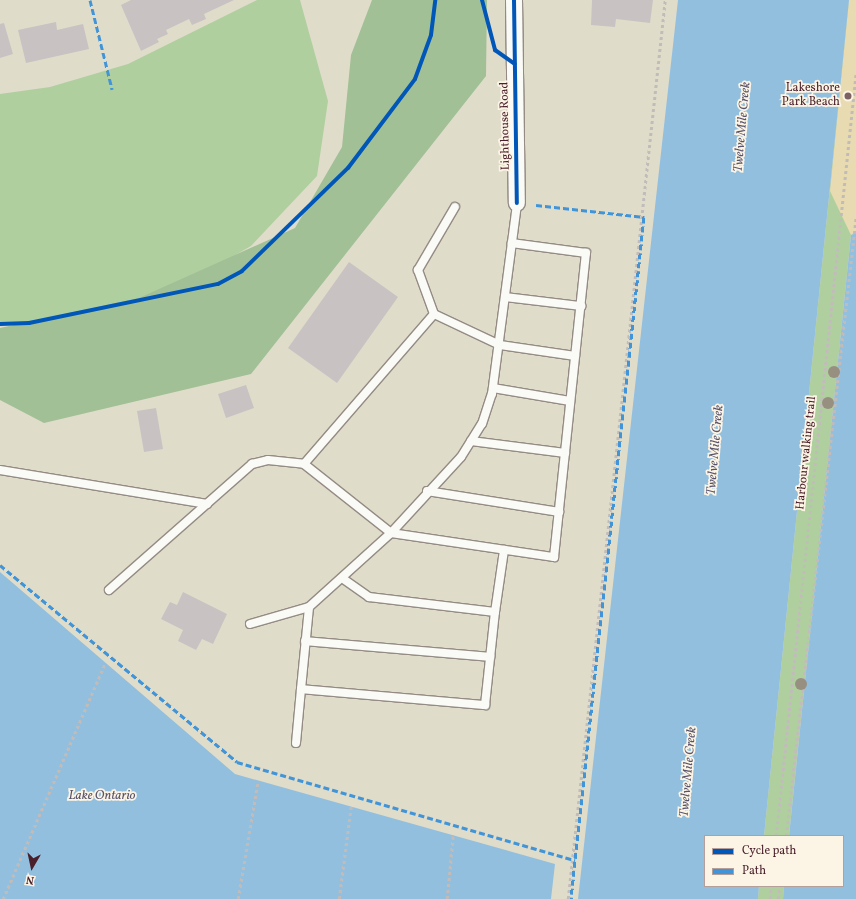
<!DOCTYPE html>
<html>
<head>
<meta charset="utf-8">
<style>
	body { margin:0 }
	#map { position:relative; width:856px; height:899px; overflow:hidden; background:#e0dcca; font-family:Vollkorn,serif }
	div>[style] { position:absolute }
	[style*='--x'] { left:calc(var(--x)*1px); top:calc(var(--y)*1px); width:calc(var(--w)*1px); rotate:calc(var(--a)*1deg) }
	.green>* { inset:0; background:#afcf9f }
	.forest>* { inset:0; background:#a1c096 }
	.sand>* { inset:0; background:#e8dbb2 }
	.water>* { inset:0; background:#93bfde }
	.building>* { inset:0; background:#c8c2c3 }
	.path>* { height:2.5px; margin-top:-1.25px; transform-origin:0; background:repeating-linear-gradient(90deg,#c1bcba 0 3px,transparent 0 6px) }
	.roads { filter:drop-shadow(1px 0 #948b84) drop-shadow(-1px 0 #948b84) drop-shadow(0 1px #948b84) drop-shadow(0 -1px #948b84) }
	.service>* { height:8px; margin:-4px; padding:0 4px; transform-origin:4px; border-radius:4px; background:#fafaf7 }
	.minor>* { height:16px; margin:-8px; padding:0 8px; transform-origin:8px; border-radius:8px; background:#fafaf7 }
	.quiet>* { height:3px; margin-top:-1.5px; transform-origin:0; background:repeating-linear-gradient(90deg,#4194d7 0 6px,transparent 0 9px) }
	.cycleway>* { height:4px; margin:-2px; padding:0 2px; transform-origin:2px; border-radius:2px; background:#0057b8 }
	.trees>* { width:12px; height:12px; margin:-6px; border-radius:50%; background:#979080 }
	.dots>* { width:11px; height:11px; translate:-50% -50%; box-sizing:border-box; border:2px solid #fcf5e5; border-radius:50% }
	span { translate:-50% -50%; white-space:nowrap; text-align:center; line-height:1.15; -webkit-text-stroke:3.5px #fcf5e5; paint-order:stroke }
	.poi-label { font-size:12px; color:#4a1f2b }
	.right { translate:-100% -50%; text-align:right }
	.street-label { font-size:12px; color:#4a1f2b }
	.water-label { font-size:13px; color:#58536c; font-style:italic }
	.legend { position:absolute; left:704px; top:835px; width:140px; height:52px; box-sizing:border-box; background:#fcf5e5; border:1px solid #b59f9b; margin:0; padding:5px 7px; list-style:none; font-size:12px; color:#4a1f2b }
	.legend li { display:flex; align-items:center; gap:8px; height:20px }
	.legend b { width:20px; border:1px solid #b59f9b }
	.north { position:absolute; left:12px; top:847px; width:40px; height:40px; -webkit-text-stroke:3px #fcf5e5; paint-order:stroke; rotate:189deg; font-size:11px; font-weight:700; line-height:16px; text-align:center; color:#4a1f2b }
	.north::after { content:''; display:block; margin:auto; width:14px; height:18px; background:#4a1f2b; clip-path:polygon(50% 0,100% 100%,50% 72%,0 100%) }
</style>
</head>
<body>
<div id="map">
	<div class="green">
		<i style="clip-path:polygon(257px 0,300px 0,328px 101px,317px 176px,251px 246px,152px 303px,29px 324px,0 325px,0 94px,50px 87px,128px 64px)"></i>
		<i style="clip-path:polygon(849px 0,856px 0,856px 233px,851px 235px,789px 836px,764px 836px)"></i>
		<i style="clip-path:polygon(759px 886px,784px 886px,783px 899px,758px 899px)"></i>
	</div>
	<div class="forest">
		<i style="clip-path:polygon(372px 0,487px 0,486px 76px,251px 374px,44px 423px,0 400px,0 328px,139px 298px,295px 228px,342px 147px,351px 55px)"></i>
	</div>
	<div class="sand">
		<i style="clip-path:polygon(849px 0,856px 0,856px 233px,851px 235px,830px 191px)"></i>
	</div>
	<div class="water">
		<i style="clip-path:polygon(678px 0,849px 0,764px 836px,705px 836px,705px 886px,759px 886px,758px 899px,578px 899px)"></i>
		<i style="clip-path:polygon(856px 233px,856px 899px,783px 899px,784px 886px,843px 886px,843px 836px,789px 836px,851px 235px)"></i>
		<i style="clip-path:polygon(0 572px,235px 774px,555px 864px,551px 899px,0 899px)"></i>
	</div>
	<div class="building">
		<i style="clip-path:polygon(131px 0,234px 0,204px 14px,206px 19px,192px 25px,189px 19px,166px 30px,168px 34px,157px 39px,159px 42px,141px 51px,121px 5px)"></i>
		<i style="clip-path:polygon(592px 0,653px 0,650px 23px,616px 19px,615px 27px,591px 25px)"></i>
		<i style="clip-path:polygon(56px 22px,57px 30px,83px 24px,89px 49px,26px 63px,18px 30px)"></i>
		<i style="clip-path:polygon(4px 23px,13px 54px,0 58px,0 24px)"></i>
		<i style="clip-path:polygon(349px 262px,398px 297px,337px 383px,288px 348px)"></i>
		<i style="clip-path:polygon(246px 385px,254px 408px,226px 418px,218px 394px)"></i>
		<i style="clip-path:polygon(156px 408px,163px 449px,144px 452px,137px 411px)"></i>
		<i style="clip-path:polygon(183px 592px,227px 614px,213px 644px,202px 639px,196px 650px,178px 641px,183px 630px,161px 619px,170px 602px,177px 605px)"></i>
	</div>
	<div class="path">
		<i style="--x:776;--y:836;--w:768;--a:-84.02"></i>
		<i style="--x:786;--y:836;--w:623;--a:-83.55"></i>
		<i style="--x:3;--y:899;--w:257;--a:-66.6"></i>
		<i style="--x:238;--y:899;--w:120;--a:-80.4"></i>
		<i style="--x:339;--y:899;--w:93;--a:-82.6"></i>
		<i style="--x:447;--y:899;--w:64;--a:-84.6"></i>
		<i style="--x:568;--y:899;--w:904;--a:-83.84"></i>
		<i style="--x:770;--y:899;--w:13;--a:-86"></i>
		<i style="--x:778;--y:899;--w:13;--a:-81"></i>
	</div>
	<div class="roads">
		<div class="service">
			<i style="--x:505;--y:297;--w:77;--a:6.8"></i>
			<i style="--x:434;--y:314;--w:73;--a:25.2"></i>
			<i style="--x:500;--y:345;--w:76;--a:8.3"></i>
			<i style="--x:493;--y:388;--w:78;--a:9.6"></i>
			<i style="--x:471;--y:441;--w:95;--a:7.3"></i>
			<i style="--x:304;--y:464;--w:198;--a:-49.1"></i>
			<i style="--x:434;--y:314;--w:47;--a:-110"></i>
			<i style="--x:418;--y:270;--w:73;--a:-59.6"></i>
			<i style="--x:0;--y:470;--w:210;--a:9.3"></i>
			<i style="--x:427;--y:491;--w:134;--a:9"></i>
			<i style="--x:109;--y:590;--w:191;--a:-41.4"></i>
			<i style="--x:252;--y:464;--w:16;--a:-14"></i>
			<i style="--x:268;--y:460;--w:36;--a:6"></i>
			<i style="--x:304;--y:464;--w:111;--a:38.4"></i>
			<i style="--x:391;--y:533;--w:165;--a:8.4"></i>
			<i style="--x:554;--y:557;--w:306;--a:-84"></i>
			<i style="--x:586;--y:253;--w:75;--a:-172.3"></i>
			<i style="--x:495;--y:612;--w:63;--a:-81.7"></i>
			<i style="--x:250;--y:624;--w:61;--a:-16.1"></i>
			<i style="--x:309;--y:607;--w:110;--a:-42.1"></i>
			<i style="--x:391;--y:533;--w:103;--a:-47.4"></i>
			<i style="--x:461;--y:457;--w:39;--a:-58"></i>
			<i style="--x:482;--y:424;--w:32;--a:-72"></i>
			<i style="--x:492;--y:394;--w:193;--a:-82.5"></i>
			<i style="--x:305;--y:641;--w:186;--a:4.9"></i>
			<i style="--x:301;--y:689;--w:82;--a:-84.4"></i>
			<i style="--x:296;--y:743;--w:54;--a:-84.7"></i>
			<i style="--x:301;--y:689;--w:185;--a:5"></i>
			<i style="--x:485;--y:705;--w:94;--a:-83.9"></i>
			<i style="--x:495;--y:612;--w:127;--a:-173.2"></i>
			<i style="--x:369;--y:597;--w:33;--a:-145"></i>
		</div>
		<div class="minor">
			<i style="--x:514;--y:0;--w:203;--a:89.2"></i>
		</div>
	</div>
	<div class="quiet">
		<i style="--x:90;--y:0;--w:92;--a:76.1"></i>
		<i style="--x:536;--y:205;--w:109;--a:6.3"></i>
		<i style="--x:644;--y:217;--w:686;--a:96.11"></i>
		<i style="--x:0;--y:565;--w:308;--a:39.7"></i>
		<i style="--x:237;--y:762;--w:352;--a:16.2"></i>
	</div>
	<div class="cycleway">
		<i style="--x:482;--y:0;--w:52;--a:75.4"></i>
		<i style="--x:495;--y:50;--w:24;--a:35"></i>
		<i style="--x:514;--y:0;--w:203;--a:89.2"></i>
		<i style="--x:0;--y:324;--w:29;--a:-2"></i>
		<i style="--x:29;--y:323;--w:193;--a:-11.7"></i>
		<i style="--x:218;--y:284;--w:27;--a:-28"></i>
		<i style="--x:242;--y:271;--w:148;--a:-44.2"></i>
		<i style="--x:348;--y:168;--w:111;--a:-53"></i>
		<i style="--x:415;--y:79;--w:47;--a:-70"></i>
		<i style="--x:431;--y:35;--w:35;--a:-83"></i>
	</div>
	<div class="trees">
		<i style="left:834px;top:372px"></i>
		<i style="left:828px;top:403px"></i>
		<i style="left:801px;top:684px"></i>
	</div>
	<div class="dots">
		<i style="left:848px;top:96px;background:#7e6163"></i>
	</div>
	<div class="poi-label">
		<span class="right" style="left:840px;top:96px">Lakeshore<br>Park Beach</span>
	</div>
	<div class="street-label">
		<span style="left:506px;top:126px;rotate:-91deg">Lighthouse Road</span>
		<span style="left:807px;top:453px;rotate:-84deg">Harbour walking trail</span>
	</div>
	<div class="water-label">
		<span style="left:743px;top:127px;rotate:-85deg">Twelve Mile Creek</span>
		<span style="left:716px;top:450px;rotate:-85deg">Twelve Mile Creek</span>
		<span style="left:689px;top:772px;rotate:-85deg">Twelve Mile Creek</span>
		<span style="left:102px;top:796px">Lake Ontario</span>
	</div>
	<ul class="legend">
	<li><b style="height:5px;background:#0057b8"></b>Cycle path</li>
	<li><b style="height:5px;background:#4194d7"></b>Path</li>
	</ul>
	<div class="north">N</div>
</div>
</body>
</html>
